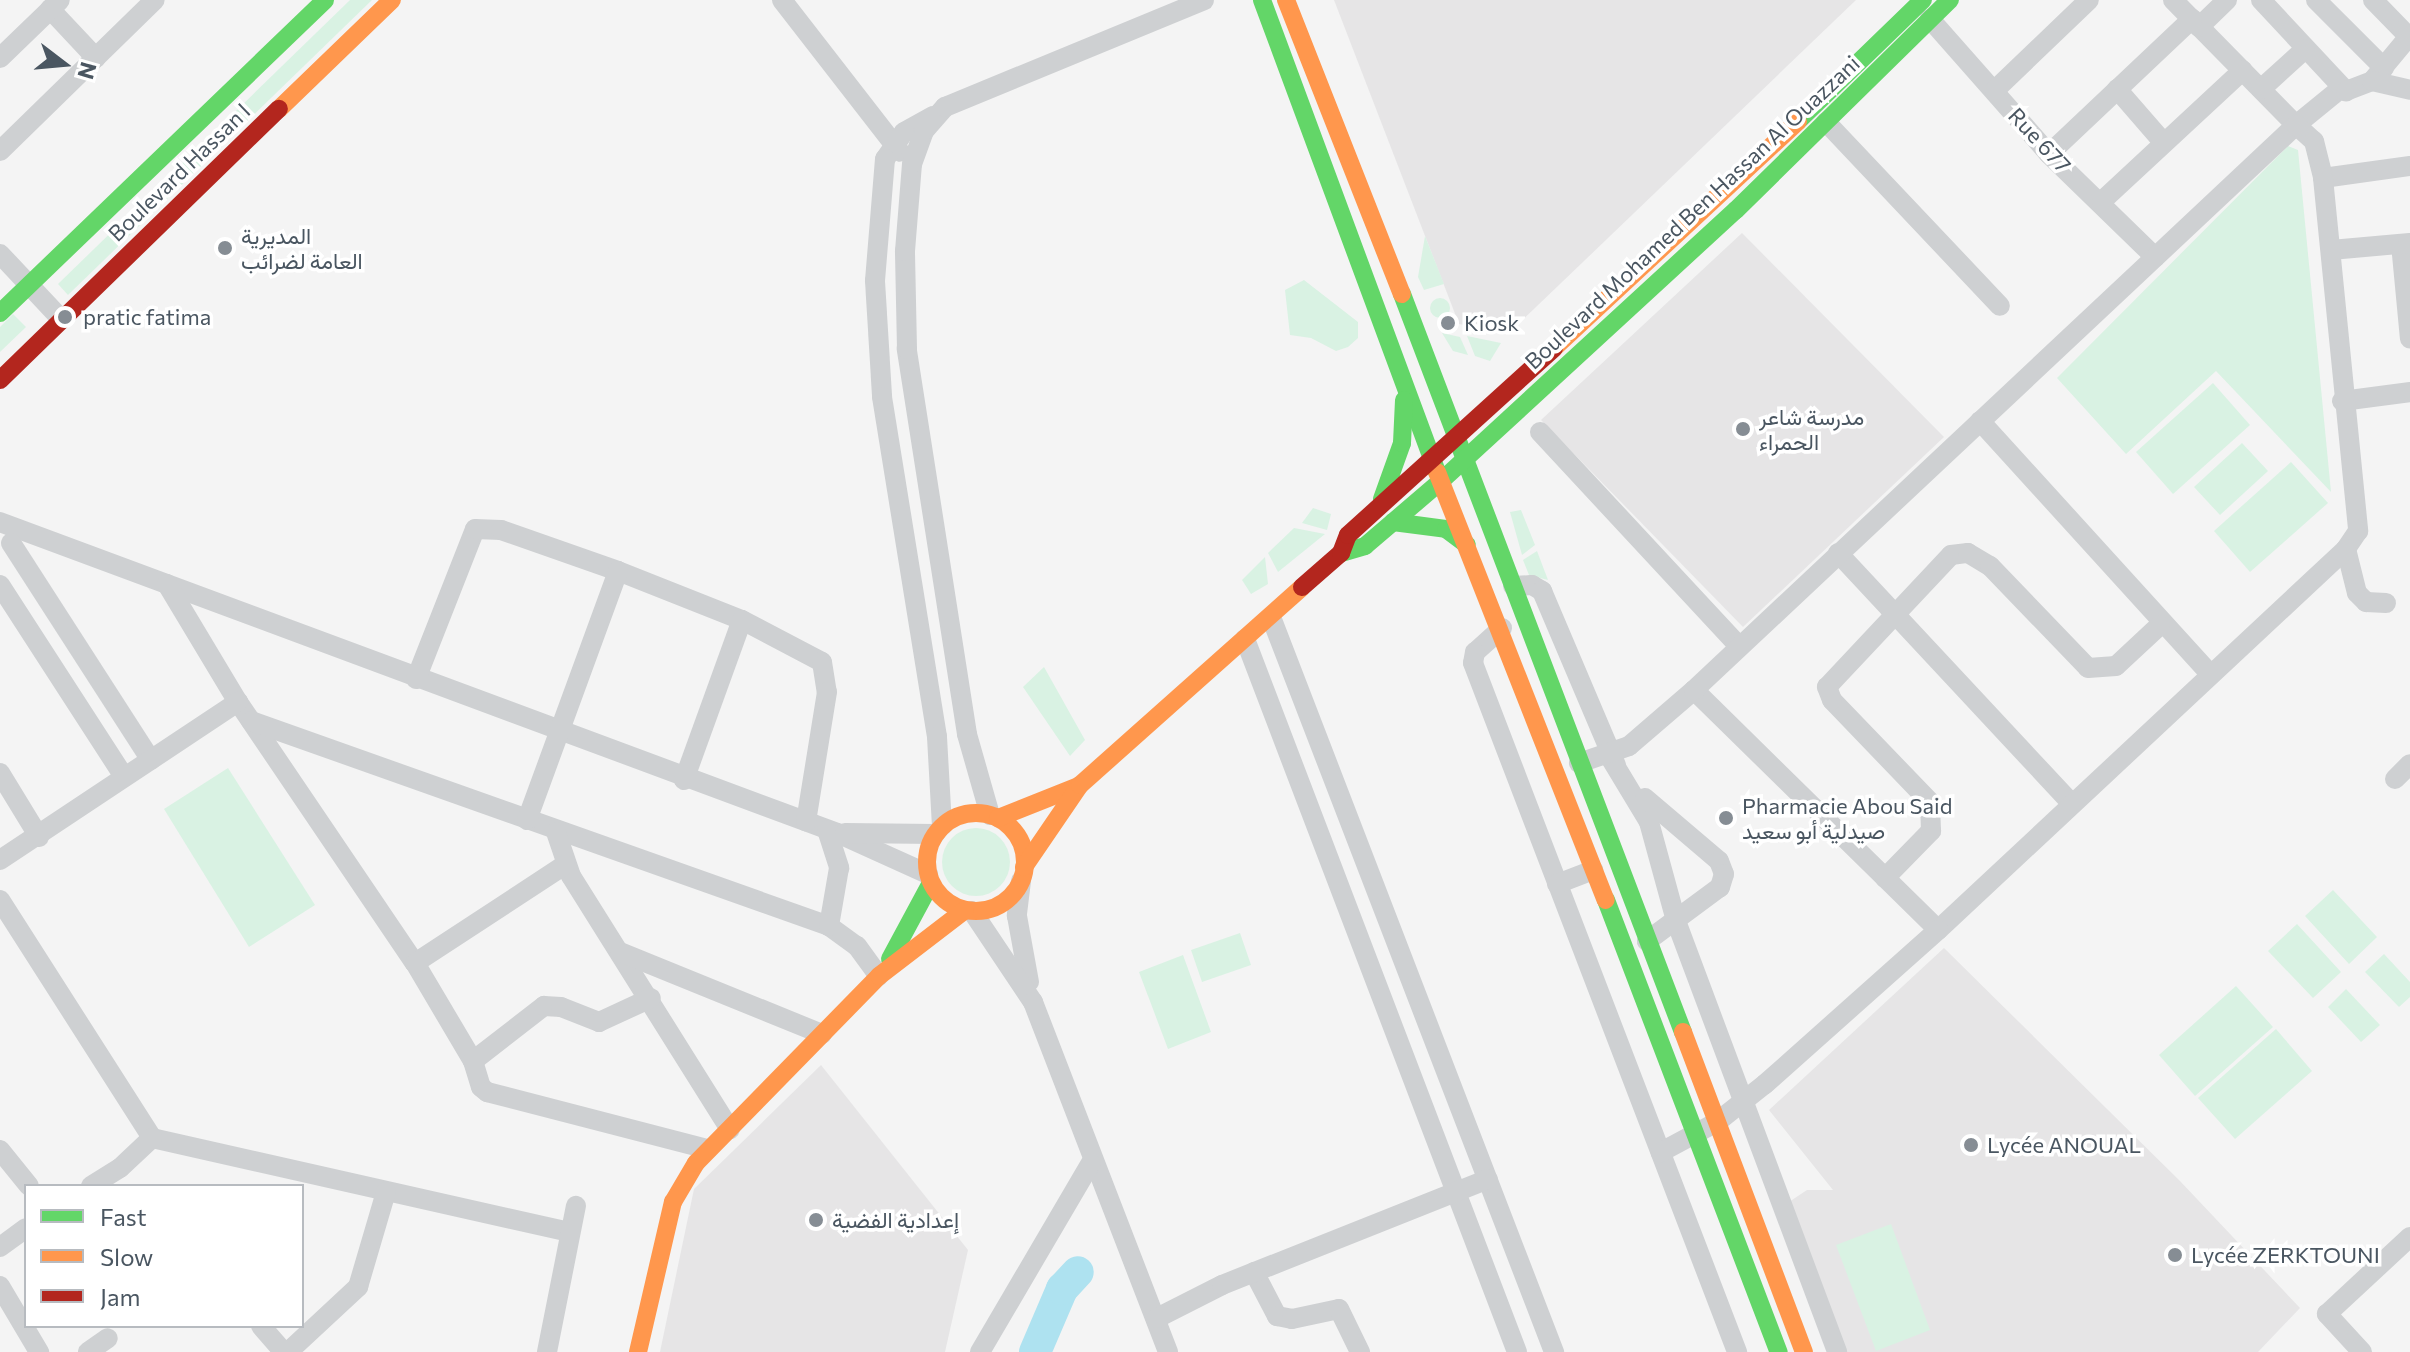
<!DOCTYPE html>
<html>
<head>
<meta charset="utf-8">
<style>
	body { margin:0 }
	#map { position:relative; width:2410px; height:1352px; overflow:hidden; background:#f4f4f4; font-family:Commissioner,Vazirmatn,sans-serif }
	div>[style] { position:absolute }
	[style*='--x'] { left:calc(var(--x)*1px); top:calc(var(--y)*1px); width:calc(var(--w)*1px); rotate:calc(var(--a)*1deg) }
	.education>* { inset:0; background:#e6e5e6 }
	.green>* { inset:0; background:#d9f2e3 }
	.round { border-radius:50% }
	.river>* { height:32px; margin:-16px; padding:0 16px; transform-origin:16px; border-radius:16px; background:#aee2f0 }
	.street>* { height:20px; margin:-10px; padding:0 10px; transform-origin:10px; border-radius:10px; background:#ced0d2 }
	.fast>* { height:18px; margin:-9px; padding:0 9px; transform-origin:9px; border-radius:9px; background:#63d668 }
	.slow>* { height:18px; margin:-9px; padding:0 9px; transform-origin:9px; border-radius:9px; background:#ff974d }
	.slow>.ring { margin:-9px; padding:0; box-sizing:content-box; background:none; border:18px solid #ff974d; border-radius:50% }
	.jam>* { height:18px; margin:-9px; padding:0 9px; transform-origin:9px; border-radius:9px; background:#b3261e }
	.dots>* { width:22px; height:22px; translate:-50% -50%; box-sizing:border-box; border:4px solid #fff; border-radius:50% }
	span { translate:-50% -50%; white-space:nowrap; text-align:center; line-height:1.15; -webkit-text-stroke:7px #fff; paint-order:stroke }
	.street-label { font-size:22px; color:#4a5661 }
	.poi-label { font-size:22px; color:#4a5661 }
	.left { translate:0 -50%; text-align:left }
	.legend { position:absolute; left:24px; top:1184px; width:280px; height:144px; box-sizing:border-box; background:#fff; border:2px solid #b7bbc0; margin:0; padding:10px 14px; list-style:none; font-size:24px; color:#4a5661 }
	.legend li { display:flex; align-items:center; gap:16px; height:40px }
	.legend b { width:40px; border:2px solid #b7bbc0 }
	.north { position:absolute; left:24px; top:24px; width:80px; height:80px; -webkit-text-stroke:6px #fff; paint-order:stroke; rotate:106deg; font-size:22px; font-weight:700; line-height:32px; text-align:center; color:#4a5661 }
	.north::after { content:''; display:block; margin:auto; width:28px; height:36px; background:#4a5661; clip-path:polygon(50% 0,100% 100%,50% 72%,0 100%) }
</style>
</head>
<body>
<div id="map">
	<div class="education">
		<i style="clip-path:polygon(1334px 0,1856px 0,1509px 333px,1459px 324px)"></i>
		<i style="clip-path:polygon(1742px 233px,1944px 437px,1743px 627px,1541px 420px)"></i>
		<i style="clip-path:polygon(1944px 948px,2180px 1181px,2300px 1308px,2258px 1352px,1845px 1352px,1789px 1202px,1807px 1190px,1833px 1190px,1769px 1110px)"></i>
		<i style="clip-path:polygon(821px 1065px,968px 1250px,945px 1352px,660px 1352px,694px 1189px)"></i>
	</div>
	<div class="green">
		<i style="clip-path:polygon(350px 0,372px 0,68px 295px,58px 284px)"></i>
		<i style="clip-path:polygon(2288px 146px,2298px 150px,2331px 492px,2216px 371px,2126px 454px,2057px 378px)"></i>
		<i style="clip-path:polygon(1425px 236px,1444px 284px,1424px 290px,1418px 277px)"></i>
		<i style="clip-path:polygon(1304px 280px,1358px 322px,1358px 338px,1348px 347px,1336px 351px,1311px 338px,1290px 335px,1285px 290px)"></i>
		<i class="round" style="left:1430px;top:298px;width:20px;height:20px"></i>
		<i style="clip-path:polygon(13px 314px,26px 327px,0 352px,0 327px)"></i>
		<i style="clip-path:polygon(1442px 333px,1460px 337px,1468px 355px,1453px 351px)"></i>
		<i style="clip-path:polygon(1467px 336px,1501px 343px,1490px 361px,1475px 356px)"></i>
		<i style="clip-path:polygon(2213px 383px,2250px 425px,2173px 494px,2136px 452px)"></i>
		<i style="clip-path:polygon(2242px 443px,2268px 471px,2220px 515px,2194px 487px)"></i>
		<i style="clip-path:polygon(2291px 462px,2328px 503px,2250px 572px,2214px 531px)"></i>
		<i style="clip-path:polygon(1313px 508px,1331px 514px,1327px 530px,1302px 523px)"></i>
		<i style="clip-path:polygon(1521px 510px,1535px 545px,1522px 555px,1510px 512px)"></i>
		<i style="clip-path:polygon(1294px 528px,1325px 534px,1278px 572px,1268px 553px)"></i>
		<i style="clip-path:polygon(1537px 551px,1548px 580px,1529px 575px,1523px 560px)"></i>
		<i style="clip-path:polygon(1265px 557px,1268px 584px,1251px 594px,1242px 580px)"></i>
		<i style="clip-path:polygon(1044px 667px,1085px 740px,1070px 756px,1023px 687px)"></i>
		<i style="clip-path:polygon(228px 768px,315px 905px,249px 947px,164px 809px)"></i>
		<i class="round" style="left:942px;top:828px;width:68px;height:68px"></i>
		<i style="clip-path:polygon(2333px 890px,2377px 937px,2349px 964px,2305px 916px)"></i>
		<i style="clip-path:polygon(2297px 924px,2341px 972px,2313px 998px,2268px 951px)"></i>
		<i style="clip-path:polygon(1240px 933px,1251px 965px,1202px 982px,1191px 950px)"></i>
		<i style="clip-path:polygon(2384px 954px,2410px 982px,2410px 997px,2399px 1007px,2365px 972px)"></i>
		<i style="clip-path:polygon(1183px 955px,1211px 1032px,1168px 1049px,1139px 972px)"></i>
		<i style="clip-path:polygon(2236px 986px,2273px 1027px,2195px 1096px,2159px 1055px)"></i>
		<i style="clip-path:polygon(2346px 989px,2380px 1025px,2361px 1042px,2328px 1007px)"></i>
		<i style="clip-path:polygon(2276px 1029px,2312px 1071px,2235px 1139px,2198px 1098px)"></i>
		<i style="clip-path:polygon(1891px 1224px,1930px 1330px,1876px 1351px,1836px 1245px)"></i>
	</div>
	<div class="river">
		<i style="--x:1035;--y:1352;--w:69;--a:-66.8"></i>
		<i style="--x:1062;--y:1289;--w:23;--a:-47"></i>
	</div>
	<div class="street">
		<i style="--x:782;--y:0;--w:192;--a:52.2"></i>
		<i style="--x:2173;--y:0;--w:175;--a:45.5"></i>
		<i style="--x:2296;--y:125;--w:57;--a:-39.3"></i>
		<i style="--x:2261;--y:0;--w:125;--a:47"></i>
		<i style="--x:2346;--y:91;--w:28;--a:-21"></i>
		<i style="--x:2372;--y:81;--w:60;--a:-50.4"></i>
		<i style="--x:2316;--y:0;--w:96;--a:45"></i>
		<i style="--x:2373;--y:0;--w:50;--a:45.8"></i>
		<i style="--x:50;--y:9;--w:67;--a:46.8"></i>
		<i style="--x:1930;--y:19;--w:180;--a:48.6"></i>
		<i style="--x:2049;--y:154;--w:148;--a:44.2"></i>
		<i style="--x:2199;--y:27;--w:39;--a:-44"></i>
		<i style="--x:0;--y:58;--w:83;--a:-44"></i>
		<i style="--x:2372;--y:81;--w:39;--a:13"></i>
		<i style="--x:2117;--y:89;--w:70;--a:49"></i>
		<i style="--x:2261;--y:89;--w:59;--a:-42.3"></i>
		<i style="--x:1995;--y:90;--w:130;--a:-43.8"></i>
		<i style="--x:933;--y:116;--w:33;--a:151"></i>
		<i style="--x:904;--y:132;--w:33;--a:125"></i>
		<i style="--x:885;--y:159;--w:122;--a:94.7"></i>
		<i style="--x:875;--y:281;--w:116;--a:86.5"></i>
		<i style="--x:882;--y:397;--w:344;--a:80.8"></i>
		<i style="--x:937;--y:737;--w:89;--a:86.8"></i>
		<i style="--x:1826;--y:122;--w:253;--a:46.6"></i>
		<i style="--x:0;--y:151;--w:216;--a:-44.3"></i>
		<i style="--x:2049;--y:154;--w:197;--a:-43.4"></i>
		<i style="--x:2323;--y:178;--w:88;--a:-7.9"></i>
		<i style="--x:2102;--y:201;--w:192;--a:-42.9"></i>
		<i style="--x:2401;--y:244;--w:95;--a:84.6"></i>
		<i style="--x:2331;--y:250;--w:79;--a:-5.1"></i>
		<i style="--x:0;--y:254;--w:88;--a:46.8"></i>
		<i style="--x:2342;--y:401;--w:69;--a:-7.5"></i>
		<i style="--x:1980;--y:421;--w:342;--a:47.7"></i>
		<i style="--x:1540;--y:432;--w:292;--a:47.1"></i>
		<i style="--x:0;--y:522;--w:893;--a:20.38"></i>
		<i style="--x:837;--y:833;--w:100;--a:24.3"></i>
		<i style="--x:11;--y:543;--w:258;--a:57.2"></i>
		<i style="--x:2346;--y:549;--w:45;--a:76"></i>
		<i style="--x:2357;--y:593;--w:13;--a:45"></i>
		<i style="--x:2366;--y:602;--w:20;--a:3"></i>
		<i style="--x:1838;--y:553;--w:343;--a:47"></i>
		<i style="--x:167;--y:584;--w:138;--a:59"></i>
		<i style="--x:238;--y:702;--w:315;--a:55.9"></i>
		<i style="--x:415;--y:963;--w:114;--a:59.4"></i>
		<i style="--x:473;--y:1061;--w:27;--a:73"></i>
		<i style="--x:481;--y:1087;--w:8;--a:40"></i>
		<i style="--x:487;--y:1092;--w:228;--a:14.5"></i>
		<i style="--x:0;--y:585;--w:226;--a:57.1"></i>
		<i style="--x:1513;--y:586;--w:19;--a:-3"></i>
		<i style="--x:1532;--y:585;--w:12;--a:31"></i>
		<i style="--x:1542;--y:591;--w:189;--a:67"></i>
		<i style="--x:1271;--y:617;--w:788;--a:68.94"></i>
		<i style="--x:1502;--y:628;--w:36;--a:138"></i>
		<i style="--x:1475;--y:652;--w:11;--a:100"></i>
		<i style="--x:1473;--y:663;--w:738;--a:69.03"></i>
		<i style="--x:1245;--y:639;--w:763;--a:69.12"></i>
		<i style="--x:416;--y:679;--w:161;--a:-68.5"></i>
		<i style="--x:475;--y:529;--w:26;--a:2"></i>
		<i style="--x:501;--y:530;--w:124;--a:19.3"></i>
		<i style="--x:618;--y:571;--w:133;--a:21.6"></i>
		<i style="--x:742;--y:620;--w:90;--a:27.7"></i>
		<i style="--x:822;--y:662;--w:30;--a:81"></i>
		<i style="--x:827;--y:692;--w:131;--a:99.2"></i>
		<i style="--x:1694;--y:690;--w:342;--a:44.5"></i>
		<i style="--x:251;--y:721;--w:613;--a:19.53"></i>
		<i style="--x:829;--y:926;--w:34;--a:36"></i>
		<i style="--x:857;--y:946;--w:37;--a:54"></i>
		<i style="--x:1608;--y:754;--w:79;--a:58.9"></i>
		<i style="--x:1649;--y:822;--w:103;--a:74.7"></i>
		<i style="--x:1676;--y:921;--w:460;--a:69.5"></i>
		<i style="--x:1579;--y:763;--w:53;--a:-18.8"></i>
		<i style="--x:1629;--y:746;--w:86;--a:-40.7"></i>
		<i style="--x:1694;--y:690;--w:826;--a:-43.18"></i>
		<i style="--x:2296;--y:125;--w:24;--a:42"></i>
		<i style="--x:2314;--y:141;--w:38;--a:76"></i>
		<i style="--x:2323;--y:178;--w:355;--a:84.3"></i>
		<i style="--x:2358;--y:531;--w:22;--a:124"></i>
		<i style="--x:2346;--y:549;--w:558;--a:136.96"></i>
		<i style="--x:1938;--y:930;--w:232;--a:138.3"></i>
		<i style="--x:1765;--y:1084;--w:61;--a:141.6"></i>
		<i style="--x:1717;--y:1122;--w:64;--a:151.8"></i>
		<i style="--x:0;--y:773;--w:75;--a:58.6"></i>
		<i style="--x:2395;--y:779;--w:21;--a:-45"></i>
		<i style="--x:684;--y:780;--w:170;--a:-70.1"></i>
		<i style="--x:1645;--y:798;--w:97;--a:40.4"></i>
		<i style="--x:1719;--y:861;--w:14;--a:69"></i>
		<i style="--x:1724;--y:874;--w:14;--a:107"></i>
		<i style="--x:1720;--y:887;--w:91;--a:143.5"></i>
		<i style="--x:990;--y:815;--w:84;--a:-105.9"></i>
		<i style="--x:967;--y:734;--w:390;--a:-98.9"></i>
		<i style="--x:907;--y:349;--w:98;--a:-91.2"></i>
		<i style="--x:905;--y:251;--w:87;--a:-85.4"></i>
		<i style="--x:912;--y:164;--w:35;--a:-70"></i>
		<i style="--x:924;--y:131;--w:32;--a:-49"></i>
		<i style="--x:945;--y:107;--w:280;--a:-22.4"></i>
		<i style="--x:527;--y:820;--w:265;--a:-69.9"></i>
		<i style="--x:827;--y:830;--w:40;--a:72"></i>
		<i style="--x:839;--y:868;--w:59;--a:99.8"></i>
		<i style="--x:556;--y:832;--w:46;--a:71.2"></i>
		<i style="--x:571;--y:876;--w:299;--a:57.9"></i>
		<i style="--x:845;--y:833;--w:90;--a:0.6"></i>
		<i style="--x:0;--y:860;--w:286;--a:-33.6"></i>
		<i style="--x:1885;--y:878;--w:66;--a:-45.6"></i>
		<i style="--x:1931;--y:831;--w:29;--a:-92"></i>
		<i style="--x:1930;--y:802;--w:141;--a:-133.9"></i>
		<i style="--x:1832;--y:700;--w:14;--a:-111"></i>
		<i style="--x:1827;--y:687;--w:181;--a:-46.8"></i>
		<i style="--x:1951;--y:555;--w:17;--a:-7"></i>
		<i style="--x:1968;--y:553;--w:26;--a:31"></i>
		<i style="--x:1990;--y:566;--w:141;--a:46.1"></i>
		<i style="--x:2088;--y:668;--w:28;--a:-4"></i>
		<i style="--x:2116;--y:666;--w:60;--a:-43"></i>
		<i style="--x:1021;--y:881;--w:35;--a:97"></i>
		<i style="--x:1017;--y:916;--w:67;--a:79.7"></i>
		<i style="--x:1557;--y:884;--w:39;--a:-21"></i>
		<i style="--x:0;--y:900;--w:282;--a:57.4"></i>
		<i style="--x:152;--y:1138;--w:428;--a:12.7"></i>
		<i style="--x:972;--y:911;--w:110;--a:56.2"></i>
		<i style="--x:1033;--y:1002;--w:375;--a:68.9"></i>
		<i style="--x:620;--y:952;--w:218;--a:22.1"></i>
		<i style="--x:415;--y:963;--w:179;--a:-33.2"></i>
		<i style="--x:473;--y:1061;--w:90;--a:-37.8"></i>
		<i style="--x:544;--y:1006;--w:17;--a:3"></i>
		<i style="--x:561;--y:1007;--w:41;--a:21.5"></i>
		<i style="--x:599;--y:1022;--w:57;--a:-24.8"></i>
		<i style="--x:0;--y:1150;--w:46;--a:51.1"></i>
		<i style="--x:91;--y:1186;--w:34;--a:-32"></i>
		<i style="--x:120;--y:1168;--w:44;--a:-43.2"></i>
		<i style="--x:0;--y:1247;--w:32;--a:-36"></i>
		<i style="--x:1254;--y:1272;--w:50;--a:62.4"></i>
		<i style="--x:1277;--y:1316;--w:15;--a:11"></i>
		<i style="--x:1292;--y:1319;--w:48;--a:-12"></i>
		<i style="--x:1339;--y:1309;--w:48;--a:64"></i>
		<i style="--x:0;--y:1286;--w:77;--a:59.4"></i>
		<i style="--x:1157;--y:1318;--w:73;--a:-26.9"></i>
		<i style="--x:1222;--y:1285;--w:286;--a:-21.7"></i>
		<i style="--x:261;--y:1326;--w:35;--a:49"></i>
		<i style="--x:88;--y:1352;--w:24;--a:-35"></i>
		<i style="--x:288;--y:1352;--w:96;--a:-42.9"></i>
		<i style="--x:358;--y:1287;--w:99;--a:-73.6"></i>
		<i style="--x:547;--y:1352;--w:149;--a:-78.8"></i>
		<i style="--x:980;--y:1352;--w:219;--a:-59.6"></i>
		<i style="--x:2362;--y:1352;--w:52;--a:-132.6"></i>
		<i style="--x:2327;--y:1314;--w:113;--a:-42.9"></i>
	</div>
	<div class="fast">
		<i style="--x:1262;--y:0;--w:503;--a:69.66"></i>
		<i style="--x:1798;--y:121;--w:174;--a:-44.1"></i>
		<i style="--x:1402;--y:294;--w:790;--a:69.16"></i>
		<i style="--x:0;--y:313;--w:451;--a:-43.9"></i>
		<i style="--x:1382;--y:499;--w:59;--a:-70.3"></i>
		<i style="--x:1402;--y:443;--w:43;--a:-87.3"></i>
		<i style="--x:1393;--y:522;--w:53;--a:7.5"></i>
		<i style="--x:1446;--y:529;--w:26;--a:37"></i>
		<i style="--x:1341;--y:553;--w:25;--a:-16"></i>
		<i style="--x:1365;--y:546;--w:99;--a:-40.5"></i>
		<i style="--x:1440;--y:482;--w:402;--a:-42.6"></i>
		<i style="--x:1736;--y:210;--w:300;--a:-44.5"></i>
		<i style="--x:1606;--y:900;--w:484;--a:69.1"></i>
		<i style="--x:890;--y:959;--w:86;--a:-61.7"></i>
	</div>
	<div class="slow">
		<i style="--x:1286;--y:0;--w:316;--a:68.5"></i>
		<i style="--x:279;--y:109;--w:157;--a:-44"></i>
		<i style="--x:1554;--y:348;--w:333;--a:-42.9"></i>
		<i style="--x:1437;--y:472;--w:460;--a:68.5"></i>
		<i class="ring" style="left:927px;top:813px;width:80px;height:80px"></i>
		<i style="--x:998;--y:818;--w:87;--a:-21.6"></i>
		<i style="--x:1024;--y:867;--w:99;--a:-55.7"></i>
		<i style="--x:1080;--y:785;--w:297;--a:-41.7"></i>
		<i style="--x:1683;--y:1032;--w:342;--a:69.3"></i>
		<i style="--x:638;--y:1352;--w:154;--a:-76.9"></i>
		<i style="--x:673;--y:1202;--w:45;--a:-59.5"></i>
		<i style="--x:696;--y:1163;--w:262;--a:-45.6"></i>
		<i style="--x:879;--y:976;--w:108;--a:-37.5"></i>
	</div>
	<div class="jam">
		<i style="--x:0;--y:380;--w:389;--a:-44.2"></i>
		<i style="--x:1302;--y:587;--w:52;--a:-41.1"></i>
		<i style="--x:1341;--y:553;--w:19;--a:-69"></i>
		<i style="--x:1348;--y:535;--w:278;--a:-42.2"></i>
	</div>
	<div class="dots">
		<i style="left:225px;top:248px;background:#868d94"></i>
		<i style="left:65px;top:317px;background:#868d94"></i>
		<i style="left:1448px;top:323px;background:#868d94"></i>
		<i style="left:1743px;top:429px;background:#868d94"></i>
		<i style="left:1726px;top:818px;background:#868d94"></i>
		<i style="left:1971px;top:1145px;background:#868d94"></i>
		<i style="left:816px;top:1220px;background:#868d94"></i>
		<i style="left:2175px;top:1255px;background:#868d94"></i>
	</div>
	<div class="street-label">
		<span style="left:2040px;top:140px;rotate:47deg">Rue 677</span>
		<span style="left:179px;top:172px;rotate:-44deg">Boulevard Hassan I</span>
		<span style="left:1692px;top:212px;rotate:-43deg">Boulevard Mohamed Ben Hassan Al Ouazzani</span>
	</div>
	<div class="poi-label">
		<span class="left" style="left:241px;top:248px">المديرية<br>العامة لضرائب</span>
		<span class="left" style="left:83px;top:317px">pratic fatima</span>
		<span class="left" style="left:1464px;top:323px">Kiosk</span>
		<span class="left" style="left:1759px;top:429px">مدرسة شاعر<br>الحمراء</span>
		<span class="left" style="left:1742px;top:818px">Pharmacie Abou Said<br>صيدلية أبو سعيد</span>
		<span class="left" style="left:1987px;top:1145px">Lycée ANOUAL</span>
		<span class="left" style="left:832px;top:1220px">إعدادية الفضية</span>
		<span class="left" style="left:2191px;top:1255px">Lycée ZERKTOUNI</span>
	</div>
	<ul class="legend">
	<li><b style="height:10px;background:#63d668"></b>Fast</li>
	<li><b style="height:10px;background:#ff974d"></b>Slow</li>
	<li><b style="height:10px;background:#b3261e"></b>Jam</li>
	</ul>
	<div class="north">N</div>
</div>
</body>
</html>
